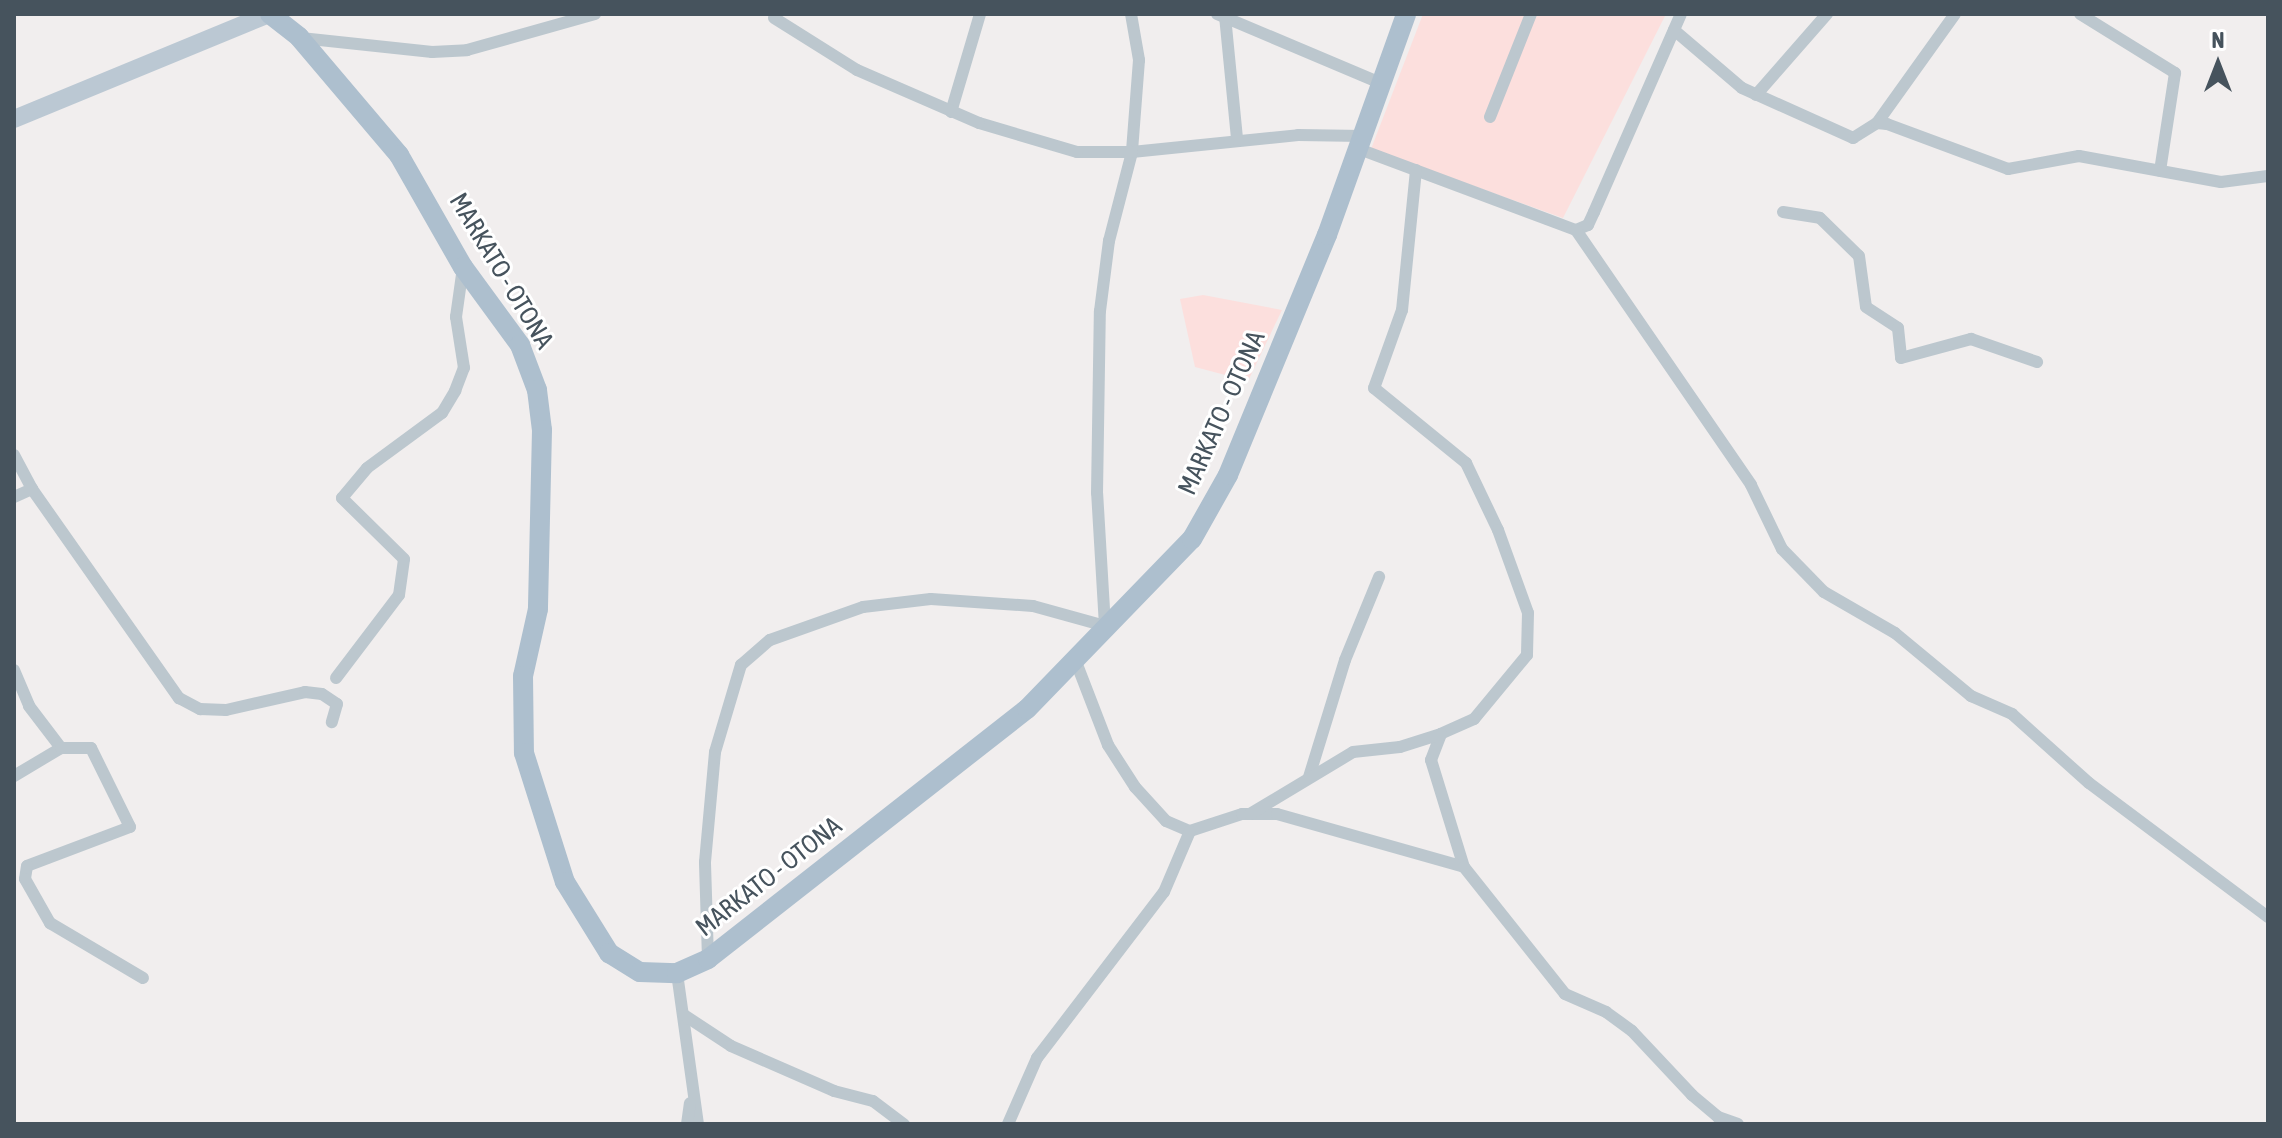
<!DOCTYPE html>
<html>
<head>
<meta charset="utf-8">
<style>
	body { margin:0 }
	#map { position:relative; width:2282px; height:1138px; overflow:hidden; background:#f1eeee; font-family:"Asap Condensed",sans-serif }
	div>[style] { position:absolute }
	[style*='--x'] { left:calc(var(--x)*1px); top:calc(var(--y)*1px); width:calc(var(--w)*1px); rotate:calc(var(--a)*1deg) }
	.medical>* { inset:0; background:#fcdfdd }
	.minor>* { height:12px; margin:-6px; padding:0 6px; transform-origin:6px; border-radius:6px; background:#bcc7ce }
	.secondary>* { height:18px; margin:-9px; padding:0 9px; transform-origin:9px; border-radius:9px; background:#bbc8d3 }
	.primary>* { height:20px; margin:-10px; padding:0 10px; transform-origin:10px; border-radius:10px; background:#adbfce }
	span { translate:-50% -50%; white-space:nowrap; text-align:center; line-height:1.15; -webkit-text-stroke:6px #fff; paint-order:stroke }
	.street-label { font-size:26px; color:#46535d }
	.frame { position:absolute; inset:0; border:16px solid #46535d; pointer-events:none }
	.north { position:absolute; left:2178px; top:24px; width:80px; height:80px; -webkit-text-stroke:6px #fff; paint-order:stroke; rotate:0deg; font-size:22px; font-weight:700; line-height:32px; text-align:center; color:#46535d }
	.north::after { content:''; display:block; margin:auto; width:28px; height:36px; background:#46535d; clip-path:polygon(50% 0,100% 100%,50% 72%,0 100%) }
</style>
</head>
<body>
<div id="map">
	<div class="medical">
		<i style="clip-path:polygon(1423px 14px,1666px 14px,1563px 218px,1371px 149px)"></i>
		<i style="clip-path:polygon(1203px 295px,1282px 310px,1248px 381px,1195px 367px,1180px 299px)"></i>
	</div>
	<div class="minor">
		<i style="--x:1131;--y:14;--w:47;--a:80.1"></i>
		<i style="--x:1139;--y:60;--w:92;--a:94.4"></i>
		<i style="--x:1132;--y:152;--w:167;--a:-5.8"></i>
		<i style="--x:1298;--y:135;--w:65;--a:0.9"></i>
		<i style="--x:1217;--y:14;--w:177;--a:22.9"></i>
		<i style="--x:2080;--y:14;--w:112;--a:31.8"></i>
		<i style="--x:2175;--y:73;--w:99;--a:98.7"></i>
		<i style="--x:1225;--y:16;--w:124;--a:84.4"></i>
		<i style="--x:1674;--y:30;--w:89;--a:40.5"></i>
		<i style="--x:1742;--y:88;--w:122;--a:24.2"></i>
		<i style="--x:1853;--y:138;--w:28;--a:-32"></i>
		<i style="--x:1877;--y:123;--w:10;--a:6"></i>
		<i style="--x:1887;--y:124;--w:129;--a:20.4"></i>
		<i style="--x:2008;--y:169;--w:72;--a:-10.4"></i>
		<i style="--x:2079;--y:156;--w:144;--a:10.4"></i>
		<i style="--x:2221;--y:182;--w:47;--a:-7.3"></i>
		<i style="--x:301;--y:38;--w:132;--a:6.1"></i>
		<i style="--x:432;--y:52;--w:35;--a:-3"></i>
		<i style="--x:467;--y:50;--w:133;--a:-15.7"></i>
		<i style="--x:1756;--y:95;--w:108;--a:-48.8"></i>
		<i style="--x:951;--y:112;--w:102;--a:-73.5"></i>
		<i style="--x:1490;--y:117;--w:111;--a:-68.3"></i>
		<i style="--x:1877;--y:123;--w:134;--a:-54.4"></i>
		<i style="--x:1359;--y:149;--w:232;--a:20.5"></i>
		<i style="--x:1576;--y:230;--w:13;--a:-23"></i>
		<i style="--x:1588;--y:225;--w:14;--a:-65"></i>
		<i style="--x:1594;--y:212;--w:216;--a:-66.3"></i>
		<i style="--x:1416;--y:170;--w:141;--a:95.7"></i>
		<i style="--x:1402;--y:310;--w:83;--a:109.7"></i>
		<i style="--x:1374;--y:388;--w:119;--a:39.2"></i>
		<i style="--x:1466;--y:463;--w:74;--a:64.5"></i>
		<i style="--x:1498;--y:530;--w:88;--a:70.1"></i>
		<i style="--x:1528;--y:613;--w:42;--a:91.4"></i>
		<i style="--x:1527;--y:655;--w:83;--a:129.6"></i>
		<i style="--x:1474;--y:719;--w:36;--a:156"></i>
		<i style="--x:1441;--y:734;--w:28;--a:111"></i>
		<i style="--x:1431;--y:760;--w:112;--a:72.9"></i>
		<i style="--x:1783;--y:212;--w:37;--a:9"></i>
		<i style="--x:1820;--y:218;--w:54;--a:44.3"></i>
		<i style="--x:1859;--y:256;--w:51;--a:82.2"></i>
		<i style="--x:1866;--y:307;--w:38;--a:33"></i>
		<i style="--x:1898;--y:328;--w:30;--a:84"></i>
		<i style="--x:1901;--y:358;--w:73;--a:-15.2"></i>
		<i style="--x:1971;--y:339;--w:70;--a:19.2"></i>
		<i style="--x:1576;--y:230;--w:309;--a:55.5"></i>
		<i style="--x:1751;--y:485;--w:71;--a:64.2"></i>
		<i style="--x:1782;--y:549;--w:60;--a:45.7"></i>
		<i style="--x:1824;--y:592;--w:82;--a:30"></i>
		<i style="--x:1895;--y:633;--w:99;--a:39.7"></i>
		<i style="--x:1971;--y:696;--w:45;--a:23.7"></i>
		<i style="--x:2012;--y:714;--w:103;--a:41.9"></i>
		<i style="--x:2089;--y:783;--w:224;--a:36.8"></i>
		<i style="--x:14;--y:455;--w:38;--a:62"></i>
		<i style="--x:32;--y:489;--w:256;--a:54.9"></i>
		<i style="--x:179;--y:698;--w:24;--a:28"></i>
		<i style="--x:200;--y:709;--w:26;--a:2"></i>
		<i style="--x:226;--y:710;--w:81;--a:-12.8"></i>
		<i style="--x:305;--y:692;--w:17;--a:7"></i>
		<i style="--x:322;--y:694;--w:18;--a:34"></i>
		<i style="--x:337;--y:704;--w:19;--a:106"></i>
		<i style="--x:14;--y:497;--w:20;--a:-24"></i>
		<i style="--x:1076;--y:662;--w:89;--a:68.9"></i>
		<i style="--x:1108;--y:745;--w:50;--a:57.3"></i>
		<i style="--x:1135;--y:787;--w:46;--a:47.6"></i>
		<i style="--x:1166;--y:821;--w:26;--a:23"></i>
		<i style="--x:1190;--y:831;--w:55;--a:-18.1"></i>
		<i style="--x:1242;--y:814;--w:35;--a:0"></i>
		<i style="--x:1277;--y:814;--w:194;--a:15.8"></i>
		<i style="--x:1464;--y:867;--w:162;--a:51.5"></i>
		<i style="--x:1565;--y:994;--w:45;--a:23.7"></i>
		<i style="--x:1606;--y:1012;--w:32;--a:36"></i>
		<i style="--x:1632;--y:1031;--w:88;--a:46.8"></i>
		<i style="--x:1692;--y:1095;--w:34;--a:40"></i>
		<i style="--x:1718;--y:1117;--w:21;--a:19"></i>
		<i style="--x:14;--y:670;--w:39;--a:67"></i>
		<i style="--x:29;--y:706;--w:53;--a:52.7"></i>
		<i style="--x:336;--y:678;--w:104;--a:-52.8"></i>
		<i style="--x:399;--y:595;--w:36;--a:-82"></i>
		<i style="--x:404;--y:559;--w:87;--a:-135.5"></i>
		<i style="--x:342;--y:498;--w:39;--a:-50"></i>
		<i style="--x:367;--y:468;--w:93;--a:-36.3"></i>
		<i style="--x:442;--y:413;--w:26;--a:-59"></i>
		<i style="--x:455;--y:391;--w:25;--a:-69"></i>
		<i style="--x:464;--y:368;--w:52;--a:-98.9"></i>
		<i style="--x:456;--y:317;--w:50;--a:-82"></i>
		<i style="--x:14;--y:776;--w:55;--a:-30.8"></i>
		<i style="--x:61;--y:748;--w:30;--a:0"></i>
		<i style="--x:91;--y:748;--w:88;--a:63.7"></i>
		<i style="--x:130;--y:827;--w:110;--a:159.3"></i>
		<i style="--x:27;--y:866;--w:13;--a:99"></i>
		<i style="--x:25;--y:879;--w:51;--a:60.4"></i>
		<i style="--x:50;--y:923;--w:108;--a:30.6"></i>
		<i style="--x:1309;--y:777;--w:122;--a:-72.9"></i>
		<i style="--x:1345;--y:660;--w:90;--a:-67.7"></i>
		<i style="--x:1250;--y:814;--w:120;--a:-31"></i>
		<i style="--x:1353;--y:752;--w:47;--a:-6.1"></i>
		<i style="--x:1400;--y:747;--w:43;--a:-17.6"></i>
		<i style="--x:708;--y:959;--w:97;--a:-91.8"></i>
		<i style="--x:705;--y:862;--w:110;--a:-84.8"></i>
		<i style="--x:715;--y:752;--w:91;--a:-73.4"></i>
		<i style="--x:741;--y:665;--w:38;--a:-41"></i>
		<i style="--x:770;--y:640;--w:99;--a:-19.5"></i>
		<i style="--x:863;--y:607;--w:68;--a:-6.7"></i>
		<i style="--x:931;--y:599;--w:102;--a:3.9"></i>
		<i style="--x:1033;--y:606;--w:75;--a:15.5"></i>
		<i style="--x:1105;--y:626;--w:133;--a:-93.4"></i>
		<i style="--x:1097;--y:493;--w:182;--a:-89.1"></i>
		<i style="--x:1100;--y:311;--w:71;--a:-82.7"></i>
		<i style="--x:1109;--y:241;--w:92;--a:-75.5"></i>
		<i style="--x:1132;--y:152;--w:55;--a:180"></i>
		<i style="--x:1077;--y:152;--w:102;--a:-163.5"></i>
		<i style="--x:979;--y:123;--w:133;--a:-156.5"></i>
		<i style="--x:857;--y:70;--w:98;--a:-147.9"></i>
		<i style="--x:677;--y:973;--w:152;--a:82.1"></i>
		<i style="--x:684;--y:1015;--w:56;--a:33.4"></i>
		<i style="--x:731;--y:1046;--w:112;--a:23.6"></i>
		<i style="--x:834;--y:1091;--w:40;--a:14.4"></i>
		<i style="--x:873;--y:1101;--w:39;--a:37"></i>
		<i style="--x:687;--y:1124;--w:21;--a:-82"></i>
		<i style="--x:1008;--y:1124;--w:72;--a:-66.3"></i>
		<i style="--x:1037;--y:1058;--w:209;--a:-52.6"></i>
		<i style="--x:1164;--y:892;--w:66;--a:-66.9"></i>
	</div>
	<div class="secondary">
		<i style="--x:14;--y:119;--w:276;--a:-22.4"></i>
	</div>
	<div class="primary">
		<i style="--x:270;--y:14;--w:37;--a:38"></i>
		<i style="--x:299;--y:37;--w:155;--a:49.7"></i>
		<i style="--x:399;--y:155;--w:129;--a:60.3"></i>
		<i style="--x:463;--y:267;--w:97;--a:53.8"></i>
		<i style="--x:520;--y:345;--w:48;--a:69.3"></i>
		<i style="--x:537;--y:390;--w:40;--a:82.9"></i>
		<i style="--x:542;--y:430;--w:179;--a:91.3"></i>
		<i style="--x:538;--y:609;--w:69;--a:102.6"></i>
		<i style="--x:523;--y:676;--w:77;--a:89.3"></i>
		<i style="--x:524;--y:753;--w:135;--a:72.4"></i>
		<i style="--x:565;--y:882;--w:84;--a:58.2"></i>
		<i style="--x:609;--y:953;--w:36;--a:32"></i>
		<i style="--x:640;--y:972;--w:37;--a:2"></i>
		<i style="--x:677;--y:973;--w:34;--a:-24"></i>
		<i style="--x:708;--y:959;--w:405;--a:-38.1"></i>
		<i style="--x:1027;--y:709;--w:237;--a:-45.9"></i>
		<i style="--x:1192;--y:539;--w:73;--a:-60.6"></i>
		<i style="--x:1228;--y:475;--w:260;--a:-67.6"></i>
		<i style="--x:1327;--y:235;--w:235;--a:-70.3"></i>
	</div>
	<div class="street-label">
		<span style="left:501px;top:271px;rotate:59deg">MARKATO - OTONA</span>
		<span style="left:1222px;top:413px;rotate:-66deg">MARKATO - OTONA</span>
		<span style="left:769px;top:877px;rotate:-38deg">MARKATO - OTONA</span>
	</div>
	<div class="frame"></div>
	<div class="north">N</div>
</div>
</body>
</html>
